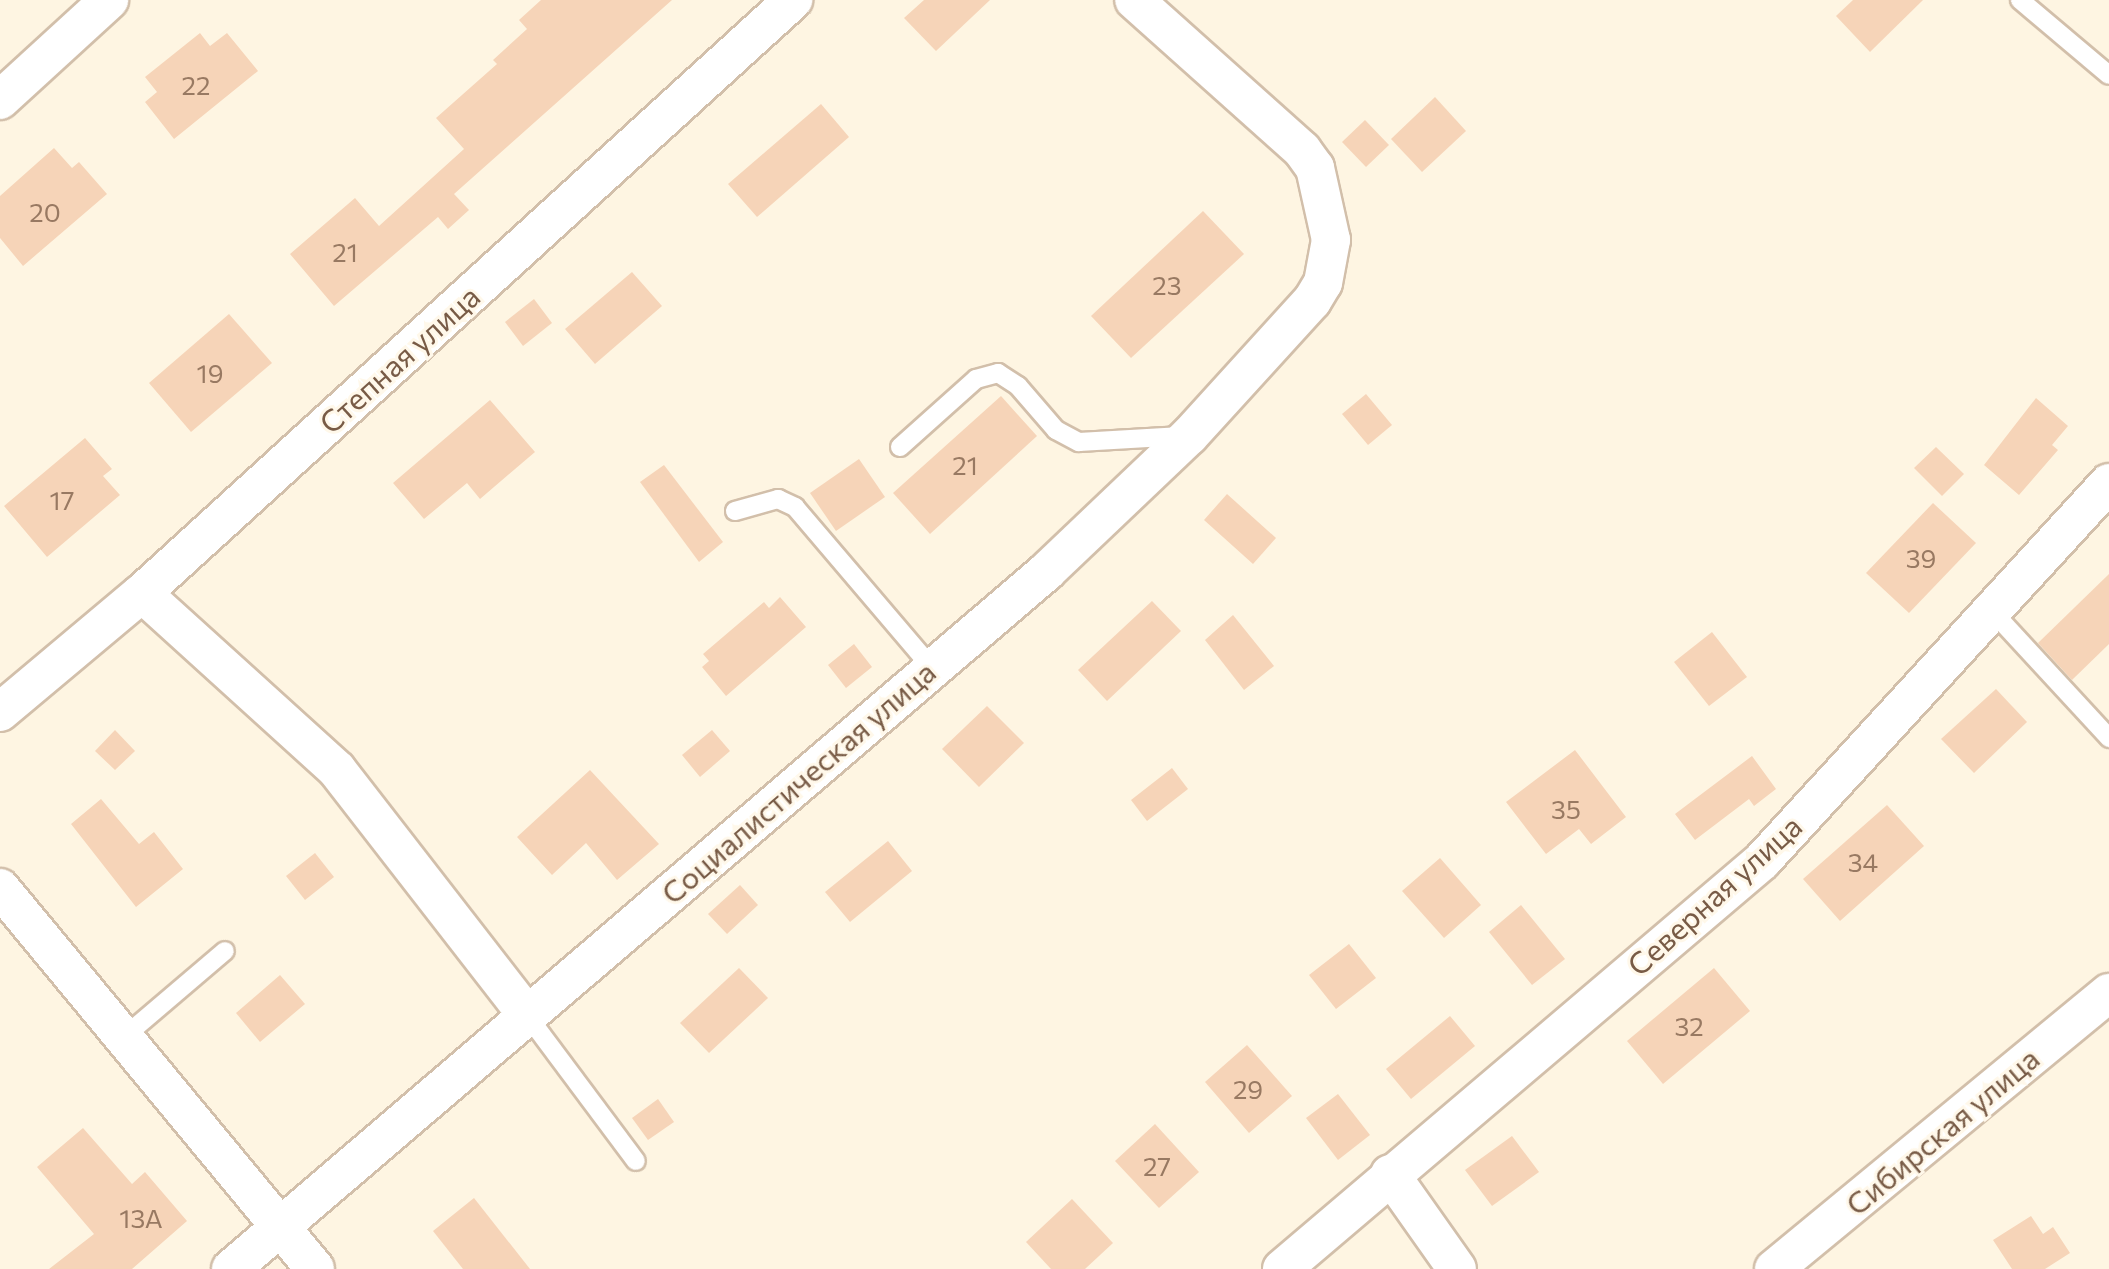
<!DOCTYPE html>
<html>
<head>
<meta charset="utf-8">
<style>
	body { margin:0 }
	#map { position:relative; width:2109px; height:1269px; overflow:hidden; background:#fef5e2; font-family:Commissioner,sans-serif }
	div>[style] { position:absolute }
	[style*='--x'] { left:calc(var(--x)*1px); top:calc(var(--y)*1px); width:calc(var(--w)*1px); rotate:calc(var(--a)*1deg) }
	.building>* { inset:0; background:#f6d4b8 }
	.roads { filter:drop-shadow(2px 0 #d2bfaa) drop-shadow(-2px 0 #d2bfaa) drop-shadow(0 2px #d2bfaa) drop-shadow(0 -2px #d2bfaa) }
	.lane>* { height:18px; margin:-9px; padding:0 9px; transform-origin:9px; border-radius:9px; background:#fff }
	.street>* { height:38px; margin:-19px; padding:0 19px; transform-origin:19px; border-radius:19px; background:#fff }
	span { translate:-50% -50%; white-space:nowrap; text-align:center; line-height:1.15; -webkit-text-stroke:6px #fff8ea; paint-order:stroke }
	.number-label { font-size:26px; color:#987962 }
	.number-label span { -webkit-text-stroke-width:0 }
	.street-label { font-size:30px; color:#785b46 }
</style>
</head>
<body>
<div id="map">
	<div class="building">
		<i style="clip-path:polygon(541px 0,672px 0,454px 194px,469px 210px,448px 229px,438px 217px,334px 306px,290px 254px,355px 198px,379px 226px,464px 149px,436px 118px,497px 64px,493px 60px,527px 29px,519px 20px)"></i>
		<i style="clip-path:polygon(924px 0,990px 0,936px 51px,904px 18px)"></i>
		<i style="clip-path:polygon(1853px 0,1923px 0,1870px 52px,1836px 16px)"></i>
		<i style="clip-path:polygon(200px 33px,210px 46px,227px 33px,258px 71px,174px 139px,145px 102px,157px 92px,145px 77px)"></i>
		<i style="clip-path:polygon(1435px 97px,1466px 131px,1422px 172px,1391px 139px)"></i>
		<i style="clip-path:polygon(821px 104px,849px 137px,757px 217px,728px 184px)"></i>
		<i style="clip-path:polygon(1365px 120px,1389px 145px,1366px 167px,1342px 142px)"></i>
		<i style="clip-path:polygon(54px 148px,72px 168px,79px 162px,107px 194px,23px 266px,0 238px,0 196px)"></i>
		<i style="clip-path:polygon(1203px 211px,1244px 254px,1131px 358px,1091px 316px)"></i>
		<i style="clip-path:polygon(632px 272px,662px 306px,595px 364px,565px 329px)"></i>
		<i style="clip-path:polygon(534px 299px,552px 323px,523px 346px,505px 322px)"></i>
		<i style="clip-path:polygon(229px 314px,272px 363px,191px 432px,149px 383px)"></i>
		<i style="clip-path:polygon(1366px 394px,1392px 425px,1368px 445px,1342px 414px)"></i>
		<i style="clip-path:polygon(1001px 396px,1037px 436px,930px 534px,893px 493px)"></i>
		<i style="clip-path:polygon(2036px 398px,2068px 426px,2052px 445px,2058px 450px,2019px 495px,1984px 465px)"></i>
		<i style="clip-path:polygon(490px 400px,535px 452px,480px 499px,467px 483px,424px 519px,393px 483px)"></i>
		<i style="clip-path:polygon(85px 438px,112px 469px,103px 476px,120px 495px,47px 557px,4px 506px)"></i>
		<i style="clip-path:polygon(1936px 447px,1964px 474px,1942px 496px,1914px 468px)"></i>
		<i style="clip-path:polygon(859px 459px,885px 497px,836px 531px,810px 493px)"></i>
		<i style="clip-path:polygon(664px 465px,723px 542px,699px 562px,640px 482px)"></i>
		<i style="clip-path:polygon(1227px 494px,1276px 538px,1253px 564px,1204px 520px)"></i>
		<i style="clip-path:polygon(1933px 503px,1976px 543px,1909px 613px,1866px 573px)"></i>
		<i style="clip-path:polygon(2109px 574px,2109px 644px,2072px 680px,2038px 643px)"></i>
		<i style="clip-path:polygon(780px 597px,806px 627px,726px 696px,702px 667px,709px 661px,703px 654px,764px 602px,769px 608px)"></i>
		<i style="clip-path:polygon(1152px 601px,1181px 631px,1107px 701px,1078px 670px)"></i>
		<i style="clip-path:polygon(1233px 615px,1274px 666px,1244px 690px,1205px 640px)"></i>
		<i style="clip-path:polygon(1712px 632px,1747px 677px,1709px 706px,1674px 662px)"></i>
		<i style="clip-path:polygon(854px 644px,872px 667px,846px 688px,828px 665px)"></i>
		<i style="clip-path:polygon(1996px 689px,2027px 722px,1974px 773px,1941px 739px)"></i>
		<i style="clip-path:polygon(987px 706px,1024px 743px,979px 787px,942px 749px)"></i>
		<i style="clip-path:polygon(115px 730px,135px 751px,115px 770px,95px 751px)"></i>
		<i style="clip-path:polygon(712px 730px,730px 751px,700px 777px,682px 755px)"></i>
		<i style="clip-path:polygon(1575px 750px,1626px 817px,1591px 844px,1579px 829px,1546px 854px,1506px 802px)"></i>
		<i style="clip-path:polygon(1752px 756px,1776px 789px,1754px 806px,1749px 799px,1695px 840px,1675px 814px)"></i>
		<i style="clip-path:polygon(1172px 768px,1188px 789px,1147px 821px,1131px 800px)"></i>
		<i style="clip-path:polygon(590px 770px,659px 844px,617px 880px,586px 843px,552px 875px,517px 837px)"></i>
		<i style="clip-path:polygon(101px 799px,139px 844px,154px 832px,183px 869px,136px 907px,71px 824px)"></i>
		<i style="clip-path:polygon(1887px 805px,1924px 846px,1840px 921px,1803px 879px)"></i>
		<i style="clip-path:polygon(888px 841px,912px 871px,850px 922px,825px 892px)"></i>
		<i style="clip-path:polygon(315px 853px,334px 877px,305px 900px,286px 876px)"></i>
		<i style="clip-path:polygon(1440px 858px,1481px 905px,1444px 938px,1402px 891px)"></i>
		<i style="clip-path:polygon(740px 885px,758px 905px,727px 934px,708px 914px)"></i>
		<i style="clip-path:polygon(1521px 905px,1565px 959px,1532px 985px,1489px 932px)"></i>
		<i style="clip-path:polygon(1349px 944px,1376px 978px,1336px 1009px,1309px 975px)"></i>
		<i style="clip-path:polygon(739px 968px,768px 998px,709px 1053px,680px 1023px)"></i>
		<i style="clip-path:polygon(1714px 968px,1750px 1011px,1663px 1084px,1627px 1041px)"></i>
		<i style="clip-path:polygon(280px 975px,305px 1004px,260px 1042px,236px 1013px)"></i>
		<i style="clip-path:polygon(1450px 1016px,1475px 1046px,1411px 1099px,1386px 1069px)"></i>
		<i style="clip-path:polygon(1247px 1045px,1292px 1096px,1249px 1133px,1205px 1082px)"></i>
		<i style="clip-path:polygon(1338px 1094px,1370px 1135px,1338px 1160px,1306px 1118px)"></i>
		<i style="clip-path:polygon(658px 1099px,674px 1122px,648px 1140px,632px 1118px)"></i>
		<i style="clip-path:polygon(1155px 1124px,1199px 1172px,1159px 1208px,1115px 1161px)"></i>
		<i style="clip-path:polygon(83px 1128px,132px 1184px,145px 1172px,187px 1221px,132px 1269px,49px 1269px,94px 1234px,37px 1167px)"></i>
		<i style="clip-path:polygon(1512px 1136px,1539px 1172px,1492px 1206px,1465px 1170px)"></i>
		<i style="clip-path:polygon(474px 1198px,530px 1269px,463px 1269px,433px 1231px)"></i>
		<i style="clip-path:polygon(1072px 1199px,1113px 1243px,1085px 1269px,1051px 1269px,1026px 1242px)"></i>
		<i style="clip-path:polygon(2031px 1216px,2043px 1234px,2053px 1227px,2070px 1253px,2045px 1269px,2012px 1269px,1993px 1240px)"></i>
	</div>
	<div class="roads">
		<div class="lane">
			<i style="--x:2020;--y:0;--w:116;--a:40.1"></i>
			<i style="--x:900;--y:447;--w:102;--a:-41.8"></i>
			<i style="--x:976;--y:379;--w:23;--a:-15"></i>
			<i style="--x:998;--y:373;--w:24;--a:33"></i>
			<i style="--x:1018;--y:386;--w:58;--a:49.2"></i>
			<i style="--x:1056;--y:430;--w:26;--a:28"></i>
			<i style="--x:1079;--y:442;--w:103;--a:-3.3"></i>
			<i style="--x:735;--y:511;--w:45;--a:-15.6"></i>
			<i style="--x:778;--y:499;--w:19;--a:25"></i>
			<i style="--x:795;--y:507;--w:210;--a:49.6"></i>
			<i style="--x:1992;--y:611;--w:173;--a:47.3"></i>
			<i style="--x:527;--y:1015;--w:182;--a:53.3"></i>
			<i style="--x:125;--y:1036;--w:131;--a:-40.4"></i>
		</div>
		<div class="street">
			<i style="--x:0;--y:100;--w:148;--a:-42.5"></i>
			<i style="--x:142;--y:593;--w:263;--a:42.2"></i>
			<i style="--x:337;--y:770;--w:310;--a:52.2"></i>
			<i style="--x:0;--y:712;--w:185;--a:-40"></i>
			<i style="--x:142;--y:593;--w:881;--a:-42.33"></i>
			<i style="--x:0;--y:888;--w:494;--a:50.4"></i>
			<i style="--x:1390;--y:1174;--w:116;--a:54.8"></i>
			<i style="--x:231;--y:1269;--w:1074;--a:-40.54"></i>
			<i style="--x:1047;--y:571;--w:196;--a:-43.6"></i>
			<i style="--x:1189;--y:436;--w:183;--a:-47.7"></i>
			<i style="--x:1312;--y:301;--w:21;--a:-59"></i>
			<i style="--x:1323;--y:283;--w:44;--a:-79.5"></i>
			<i style="--x:1331;--y:240;--w:74;--a:-102.5"></i>
			<i style="--x:1315;--y:168;--w:22;--a:-126"></i>
			<i style="--x:1302;--y:150;--w:225;--a:-138.2"></i>
			<i style="--x:1282;--y:1269;--w:630;--a:-40.36"></i>
			<i style="--x:1762;--y:861;--w:513;--a:-47.45"></i>
			<i style="--x:1774;--y:1269;--w:434;--a:-39.5"></i>
		</div>
	</div>
	<div class="number-label">
		<span style="left:196px;top:85px">22</span>
		<span style="left:45px;top:212px">20</span>
		<span style="left:345px;top:252px">21</span>
		<span style="left:1167px;top:285px">23</span>
		<span style="left:210px;top:373px">19</span>
		<span style="left:965px;top:465px">21</span>
		<span style="left:62px;top:500px">17</span>
		<span style="left:1921px;top:558px">39</span>
		<span style="left:1566px;top:809px">35</span>
		<span style="left:1863px;top:862px">34</span>
		<span style="left:1689px;top:1026px">32</span>
		<span style="left:1248px;top:1089px">29</span>
		<span style="left:1157px;top:1166px">27</span>
		<span style="left:141px;top:1218px">13А</span>
	</div>
	<div class="street-label">
		<span style="left:399px;top:359px;rotate:-42deg">Степная улица</span>
		<span style="left:798px;top:782px;rotate:-41deg">Социалистическая улица</span>
		<span style="left:1714px;top:895px;rotate:-42deg">Северная улица</span>
		<span style="left:1942px;top:1131px;rotate:-40deg">Сибирская улица</span>
	</div>
</div>
</body>
</html>
